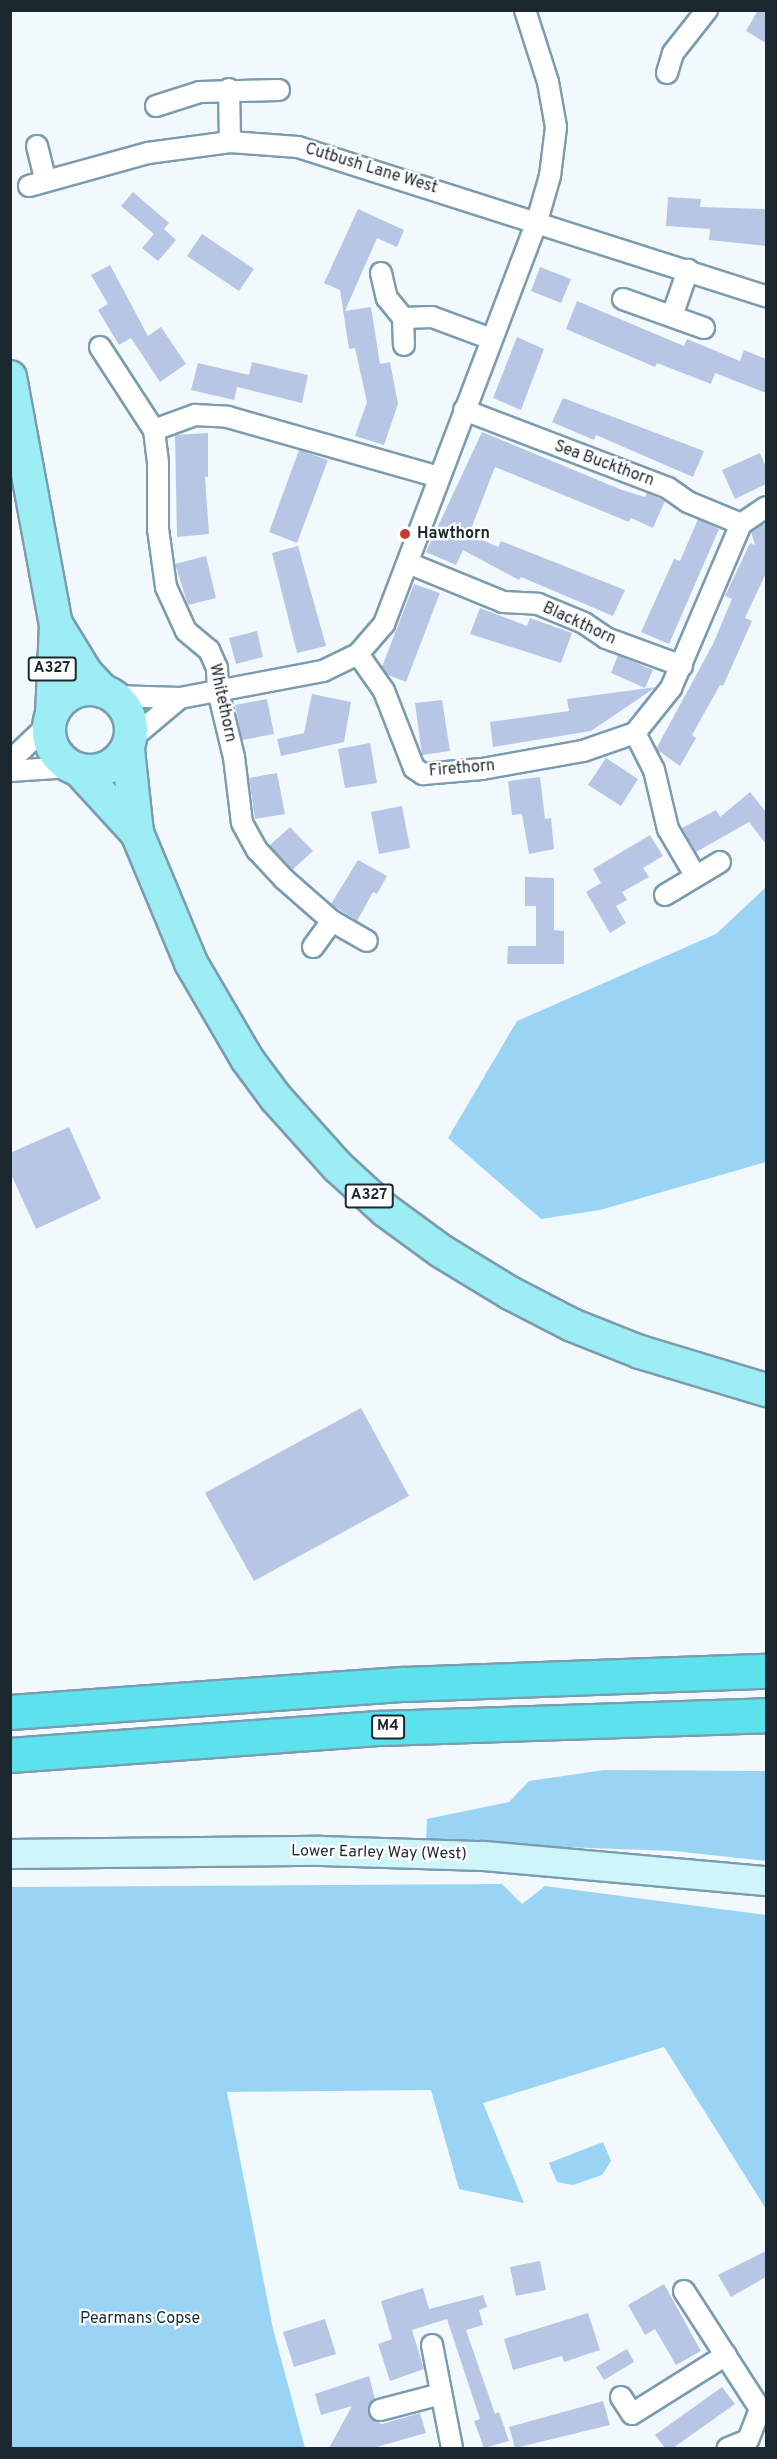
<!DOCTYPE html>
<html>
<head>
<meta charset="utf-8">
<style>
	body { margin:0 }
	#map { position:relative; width:777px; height:2459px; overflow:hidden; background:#f2f9fd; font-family:Overpass,sans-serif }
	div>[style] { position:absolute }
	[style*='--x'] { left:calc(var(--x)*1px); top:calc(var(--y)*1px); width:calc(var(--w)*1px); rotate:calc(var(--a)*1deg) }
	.green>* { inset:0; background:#99d4f5 }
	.building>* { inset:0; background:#b7c6e5 }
	.roads { filter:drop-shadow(2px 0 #7b9cb0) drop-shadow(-2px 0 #7b9cb0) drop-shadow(0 2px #7b9cb0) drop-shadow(0 -2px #7b9cb0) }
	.minor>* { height:20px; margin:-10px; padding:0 10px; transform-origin:10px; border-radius:10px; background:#fff }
	.secondary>* { height:28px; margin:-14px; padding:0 14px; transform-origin:14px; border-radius:14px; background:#cef6fa }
	.primary>* { height:32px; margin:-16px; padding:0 16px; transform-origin:16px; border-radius:16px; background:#9deef4 }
	.primary>.ring { margin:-16px; padding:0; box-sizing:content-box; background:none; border:32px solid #9deef4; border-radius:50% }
	.motorway>* { height:33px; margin:-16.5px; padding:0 16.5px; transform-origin:16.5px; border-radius:16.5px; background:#5be2ed }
	.dots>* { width:16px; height:16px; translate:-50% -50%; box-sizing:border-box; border:3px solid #fff; border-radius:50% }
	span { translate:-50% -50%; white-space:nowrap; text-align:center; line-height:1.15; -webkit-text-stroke:4.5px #fff; paint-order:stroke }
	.shield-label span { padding:2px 4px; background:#fff; border:2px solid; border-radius:4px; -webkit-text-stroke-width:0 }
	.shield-label { font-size:15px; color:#1b2830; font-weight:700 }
	.street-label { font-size:16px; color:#1b2830 }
	.poi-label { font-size:16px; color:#1b2830; font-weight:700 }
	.left { translate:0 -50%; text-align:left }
	.park-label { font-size:16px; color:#102e3d }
	.frame { position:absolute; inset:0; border:12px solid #1b2830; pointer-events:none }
</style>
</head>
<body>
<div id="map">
	<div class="green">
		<i style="clip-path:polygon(766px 887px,766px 1162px,600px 1210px,541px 1219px,448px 1138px,517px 1021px,716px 934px)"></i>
		<i style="clip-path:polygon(604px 1770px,766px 1771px,766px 1861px,674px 1851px,426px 1842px,427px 1819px,509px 1802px,529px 1781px)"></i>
		<i style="clip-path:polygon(502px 1884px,522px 1904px,545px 1886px,766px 1915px,766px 2209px,664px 2047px,483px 2103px,524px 2203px,459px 2189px,431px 2090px,227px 2092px,273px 2329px,305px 2448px,11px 2448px,11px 1887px)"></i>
		<i style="clip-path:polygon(603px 2142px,611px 2161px,602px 2175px,573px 2185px,557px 2182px,549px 2163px)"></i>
	</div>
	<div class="building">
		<i style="clip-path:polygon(758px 10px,766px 10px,766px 43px,746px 31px)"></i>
		<i style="clip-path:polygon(133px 192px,169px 223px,164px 229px,176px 240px,158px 261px,142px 248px,154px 234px,121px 206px)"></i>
		<i style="clip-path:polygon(668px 197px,701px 199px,700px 207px,766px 209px,766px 246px,709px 240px,710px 229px,666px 226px)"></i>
		<i style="clip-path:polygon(358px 209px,404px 230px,397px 247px,377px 238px,345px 311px,371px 307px,380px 364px,390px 362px,398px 404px,384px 445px,355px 436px,367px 402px,355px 348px,349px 349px,340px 290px,324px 283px)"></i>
		<i style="clip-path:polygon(202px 234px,254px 269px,239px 291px,187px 256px)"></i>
		<i style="clip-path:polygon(110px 265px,148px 336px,161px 327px,186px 364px,160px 382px,131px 338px,119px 345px,98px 310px,108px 304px,91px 275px)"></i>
		<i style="clip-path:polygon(540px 267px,571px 279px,561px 303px,531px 291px)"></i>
		<i style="clip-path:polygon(577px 301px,684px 346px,687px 339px,740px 361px,744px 350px,766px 359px,766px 393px,715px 373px,711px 384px,657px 363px,655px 367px,566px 329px)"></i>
		<i style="clip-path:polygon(517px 337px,544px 349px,521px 410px,493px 398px)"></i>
		<i style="clip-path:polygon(252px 362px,308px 375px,302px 403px,237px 387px,234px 400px,191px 390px,198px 363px,249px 375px)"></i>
		<i style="clip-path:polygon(563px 398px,704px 451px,693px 477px,596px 435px,594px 440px,552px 422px)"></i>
		<i style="clip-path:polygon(482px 432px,622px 490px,645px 497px,647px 493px,665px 501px,653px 528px,631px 518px,629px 522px,495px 467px,469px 534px,498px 547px,501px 541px,625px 590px,613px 616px,521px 577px,519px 580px,463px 550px,456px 565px,426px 552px)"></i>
		<i style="clip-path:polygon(208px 433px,208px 477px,205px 477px,209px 534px,177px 537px,175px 435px)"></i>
		<i style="clip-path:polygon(299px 450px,328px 460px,297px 543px,269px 532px)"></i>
		<i style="clip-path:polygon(760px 453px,766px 467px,766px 484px,735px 499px,722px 470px)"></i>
		<i style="clip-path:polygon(698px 519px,719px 529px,669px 644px,641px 632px,674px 559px,680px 561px)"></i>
		<i style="clip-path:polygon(763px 524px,766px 525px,766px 573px,745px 618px,752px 621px,723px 686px,720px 685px,692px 735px,696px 738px,680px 766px,656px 749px,713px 644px,732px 599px,725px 596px,750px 543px,755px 545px,751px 532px)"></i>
		<i style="clip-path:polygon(298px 546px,326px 646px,297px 653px,272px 553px)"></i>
		<i style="clip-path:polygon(206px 556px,216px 598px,188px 605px,175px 564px)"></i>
		<i style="clip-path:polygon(414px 584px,440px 593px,406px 682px,388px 675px,382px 667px)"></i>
		<i style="clip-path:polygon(480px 608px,527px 626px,530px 618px,572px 633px,561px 663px,470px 634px)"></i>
		<i style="clip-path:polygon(257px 631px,263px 657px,236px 664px,229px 638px)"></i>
		<i style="clip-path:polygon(618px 655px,653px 670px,645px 688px,611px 673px)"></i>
		<i style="clip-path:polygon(656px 687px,591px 731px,493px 747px,490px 722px,569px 711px,567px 699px)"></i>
		<i style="clip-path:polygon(312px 694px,351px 702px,344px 742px,281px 756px,277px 739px,304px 733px)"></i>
		<i style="clip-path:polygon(267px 699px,274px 734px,242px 740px,235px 705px)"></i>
		<i style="clip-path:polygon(442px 700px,450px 751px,422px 755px,415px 703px)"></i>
		<i style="clip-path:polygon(370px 743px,377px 783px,345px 788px,338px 749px)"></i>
		<i style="clip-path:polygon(606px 758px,638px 779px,621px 806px,588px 785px)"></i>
		<i style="clip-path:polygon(277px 773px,285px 814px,255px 819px,249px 778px)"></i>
		<i style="clip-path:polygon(540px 777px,545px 819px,551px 818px,554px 849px,529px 854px,522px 814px,512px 815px,508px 781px)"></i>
		<i style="clip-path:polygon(750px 792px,766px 812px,766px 844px,749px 822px,696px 852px,682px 828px,716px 810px,720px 817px)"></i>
		<i style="clip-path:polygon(402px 806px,410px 848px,379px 854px,371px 812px)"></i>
		<i style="clip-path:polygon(290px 827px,313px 851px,292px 870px,269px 846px)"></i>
		<i style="clip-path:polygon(650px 835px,663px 856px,643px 868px,649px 877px,622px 892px,627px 900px,616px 906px,626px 923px,610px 933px,586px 892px,601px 883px,593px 869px)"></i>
		<i style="clip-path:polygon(358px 860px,387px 876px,377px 894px,373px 892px,357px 921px,331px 904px)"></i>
		<i style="clip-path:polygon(525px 877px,554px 878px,554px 930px,564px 931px,564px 964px,507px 964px,508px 946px,536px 946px,536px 906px,525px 906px)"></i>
		<i style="clip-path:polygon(69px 1127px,101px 1199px,36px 1229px,10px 1172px,10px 1153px)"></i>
		<i style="clip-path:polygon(361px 1408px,409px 1496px,254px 1581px,205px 1493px)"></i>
		<i style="clip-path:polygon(766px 2251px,766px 2277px,731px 2297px,718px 2275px)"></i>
		<i style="clip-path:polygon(540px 2261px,546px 2290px,516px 2296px,510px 2267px)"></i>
		<i style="clip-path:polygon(664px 2284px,701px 2351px,676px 2365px,655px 2329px,645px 2335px,628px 2305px)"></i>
		<i style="clip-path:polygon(423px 2288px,429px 2309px,483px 2295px,487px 2307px,479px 2310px,483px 2325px,466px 2330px,495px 2414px,499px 2412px,509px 2441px,484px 2448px,474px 2421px,480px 2419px,447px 2319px,412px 2330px,424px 2369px,390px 2381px,378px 2344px,392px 2339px,381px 2301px)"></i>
		<i style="clip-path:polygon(588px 2313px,600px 2350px,564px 2362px,562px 2356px,513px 2370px,504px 2339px)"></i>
		<i style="clip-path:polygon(325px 2319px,336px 2354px,294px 2367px,283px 2332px)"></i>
		<i style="clip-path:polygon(627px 2349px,634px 2362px,604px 2380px,596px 2367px)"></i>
		<i style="clip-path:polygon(369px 2376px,375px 2399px,368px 2407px,372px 2419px,382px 2424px,420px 2413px,426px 2433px,373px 2448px,329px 2448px,352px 2406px,321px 2415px,315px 2394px)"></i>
		<i style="clip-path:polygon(722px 2387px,735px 2404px,673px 2448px,665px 2448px,655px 2435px)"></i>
		<i style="clip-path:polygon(603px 2401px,610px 2425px,515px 2448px,509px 2427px)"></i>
	</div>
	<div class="roads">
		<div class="minor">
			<i style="--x:667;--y:73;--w:21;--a:-73"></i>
			<i style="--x:673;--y:53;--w:55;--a:-51.7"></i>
			<i style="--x:229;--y:89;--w:53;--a:88.9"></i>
			<i style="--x:156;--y:106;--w:46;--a:-17.7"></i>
			<i style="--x:200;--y:92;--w:79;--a:-1.5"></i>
			<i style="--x:37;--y:146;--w:36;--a:76"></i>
			<i style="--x:29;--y:186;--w:123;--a:-15.5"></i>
			<i style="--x:148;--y:153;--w:83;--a:-7.6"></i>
			<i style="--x:230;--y:142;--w:68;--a:4.2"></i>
			<i style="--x:298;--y:147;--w:491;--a:17.7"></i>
			<i style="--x:381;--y:273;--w:26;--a:77"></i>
			<i style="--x:387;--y:298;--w:26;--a:51"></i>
			<i style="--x:403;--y:318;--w:27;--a:88"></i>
			<i style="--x:623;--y:299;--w:86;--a:19.7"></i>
			<i style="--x:672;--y:316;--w:49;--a:-70.8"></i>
			<i style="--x:403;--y:318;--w:29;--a:-2"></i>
			<i style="--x:432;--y:317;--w:63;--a:20.4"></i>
			<i style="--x:100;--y:347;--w:99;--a:57"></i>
			<i style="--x:154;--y:430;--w:34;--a:83"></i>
			<i style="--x:158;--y:464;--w:65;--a:90"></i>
			<i style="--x:158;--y:529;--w:59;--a:82.1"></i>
			<i style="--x:166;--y:587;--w:48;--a:65.6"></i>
			<i style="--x:186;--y:631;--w:30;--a:40"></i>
			<i style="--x:209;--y:650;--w:20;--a:66"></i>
			<i style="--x:217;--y:668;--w:23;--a:88"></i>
			<i style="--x:218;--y:691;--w:68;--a:76.4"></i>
			<i style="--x:234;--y:757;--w:66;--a:83.1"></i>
			<i style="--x:242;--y:823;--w:31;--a:61"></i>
			<i style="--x:257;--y:850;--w:40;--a:47"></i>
			<i style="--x:284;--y:879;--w:64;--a:41.2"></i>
			<i style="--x:332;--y:921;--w:40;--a:29.7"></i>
			<i style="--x:464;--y:410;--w:218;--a:20.9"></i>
			<i style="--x:668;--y:488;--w:24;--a:35"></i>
			<i style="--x:688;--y:502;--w:57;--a:22.5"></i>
			<i style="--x:154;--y:430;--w:44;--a:-20.1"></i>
			<i style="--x:195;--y:415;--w:33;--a:3"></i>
			<i style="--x:228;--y:417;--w:218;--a:15.9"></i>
			<i style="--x:408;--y:563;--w:103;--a:22.3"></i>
			<i style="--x:503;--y:602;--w:35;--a:3"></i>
			<i style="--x:538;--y:604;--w:50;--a:22.4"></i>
			<i style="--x:584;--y:623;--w:27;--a:34"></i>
			<i style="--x:606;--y:638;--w:81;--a:20.2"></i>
			<i style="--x:358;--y:654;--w:45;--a:54.9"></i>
			<i style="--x:384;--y:691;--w:83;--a:68.7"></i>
			<i style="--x:414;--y:768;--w:11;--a:34"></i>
			<i style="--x:423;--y:774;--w:59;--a:-4.8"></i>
			<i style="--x:482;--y:769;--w:103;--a:-10.1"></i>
			<i style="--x:583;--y:751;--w:55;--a:-19.1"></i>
			<i style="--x:635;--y:733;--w:58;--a:-51.3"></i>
			<i style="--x:671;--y:688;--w:178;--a:-66.9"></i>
			<i style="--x:741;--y:524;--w:30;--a:-34"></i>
			<i style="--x:113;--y:696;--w:67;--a:1.7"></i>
			<i style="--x:180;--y:698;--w:146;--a:-10.7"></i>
			<i style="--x:323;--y:671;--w:39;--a:-26"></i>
			<i style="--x:358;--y:654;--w:40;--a:-49"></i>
			<i style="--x:384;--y:624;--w:431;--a:-69.2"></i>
			<i style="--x:537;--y:221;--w:47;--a:-73.9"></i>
			<i style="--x:550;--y:176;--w:49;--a:-83"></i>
			<i style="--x:556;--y:127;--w:46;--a:-100.1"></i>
			<i style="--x:548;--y:82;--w:76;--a:-107.7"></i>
			<i style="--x:635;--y:733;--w:42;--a:62.8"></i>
			<i style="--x:654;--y:770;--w:61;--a:76.7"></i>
			<i style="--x:668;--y:829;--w:53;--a:59.6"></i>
			<i style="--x:131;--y:739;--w:64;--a:-39.9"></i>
			<i style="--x:10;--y:761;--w:54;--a:-43.5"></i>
			<i style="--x:10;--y:771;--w:61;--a:-3.8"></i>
			<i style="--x:665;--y:895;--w:64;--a:-31"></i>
			<i style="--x:313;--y:947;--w:32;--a:-54"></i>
			<i style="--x:684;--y:2291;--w:140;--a:57.2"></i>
			<i style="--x:760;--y:2409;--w:33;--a:111"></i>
			<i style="--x:748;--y:2440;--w:22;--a:158"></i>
			<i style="--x:432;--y:2345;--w:105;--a:79"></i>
			<i style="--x:621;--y:2397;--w:20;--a:57"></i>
			<i style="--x:632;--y:2414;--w:111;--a:-32.1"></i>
			<i style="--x:380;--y:2410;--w:63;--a:-14.7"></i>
		</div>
		<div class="secondary">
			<i style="--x:10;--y:1854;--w:311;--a:-0.6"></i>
			<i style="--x:321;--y:1851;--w:163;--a:1.8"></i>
			<i style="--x:484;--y:1856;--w:283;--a:5.1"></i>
		</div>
		<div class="primary">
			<i style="--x:10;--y:377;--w:251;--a:79.5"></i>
			<i style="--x:56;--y:624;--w:90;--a:92.5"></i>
			<i style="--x:56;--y:624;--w:57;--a:58.5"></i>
			<i style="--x:86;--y:673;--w:25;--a:47"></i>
			<i class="ring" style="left:49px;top:689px;width:50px;height:50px"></i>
			<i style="--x:128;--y:750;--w:83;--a:83.8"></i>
			<i style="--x:137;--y:833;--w:141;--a:67.4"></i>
			<i style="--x:191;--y:963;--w:111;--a:59.7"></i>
			<i style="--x:247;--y:1059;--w:49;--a:53.4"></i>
			<i style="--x:276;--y:1098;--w:93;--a:48.1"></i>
			<i style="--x:338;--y:1167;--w:64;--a:42.5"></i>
			<i style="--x:385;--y:1210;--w:69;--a:36.2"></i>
			<i style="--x:441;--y:1251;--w:81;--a:31.3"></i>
			<i style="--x:510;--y:1293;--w:70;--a:27.3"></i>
			<i style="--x:572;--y:1325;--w:73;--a:21.7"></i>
			<i style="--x:640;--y:1352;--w:132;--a:16.8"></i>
			<i style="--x:79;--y:770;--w:86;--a:47.4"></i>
		</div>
		<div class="motorway">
			<i style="--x:10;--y:1712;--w:395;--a:-4.1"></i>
			<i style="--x:404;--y:1684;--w:362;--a:-2.1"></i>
			<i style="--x:10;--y:1755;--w:372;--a:-4.2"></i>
			<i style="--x:381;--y:1728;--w:385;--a:-1.9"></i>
		</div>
	</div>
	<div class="dots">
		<i style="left:405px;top:534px;background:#ca3d2f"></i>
	</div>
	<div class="shield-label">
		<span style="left:52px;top:669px">A327</span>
		<span style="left:369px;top:1196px">A327</span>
		<span style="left:388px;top:1727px">M4</span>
	</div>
	<div class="street-label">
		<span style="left:371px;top:169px;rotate:17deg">Cutbush Lane West</span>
		<span style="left:604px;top:464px;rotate:20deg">Sea Buckthorn</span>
		<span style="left:579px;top:624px;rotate:25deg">Blackthorn</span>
		<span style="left:222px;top:703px;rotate:78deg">Whitethorn</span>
		<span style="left:462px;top:769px;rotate:-5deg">Firethorn</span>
		<span style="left:379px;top:1853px;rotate:1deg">Lower Earley Way (West)</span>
	</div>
	<div class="poi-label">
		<span class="left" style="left:417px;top:534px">Hawthorn</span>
	</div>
	<div class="park-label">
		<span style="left:140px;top:2319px">Pearmans Copse</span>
	</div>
	<div class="frame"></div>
</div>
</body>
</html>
